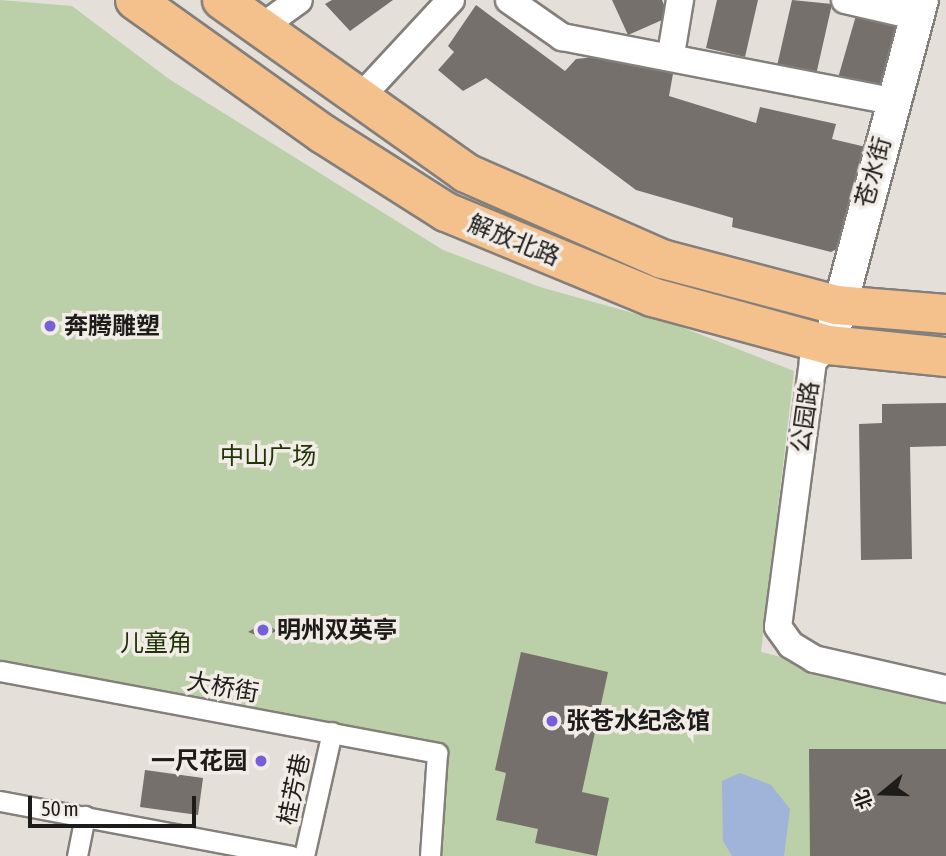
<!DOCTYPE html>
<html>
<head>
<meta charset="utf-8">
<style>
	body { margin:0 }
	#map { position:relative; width:946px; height:856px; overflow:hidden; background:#e4dfd9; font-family:"Asap Condensed","Noto Sans SC",sans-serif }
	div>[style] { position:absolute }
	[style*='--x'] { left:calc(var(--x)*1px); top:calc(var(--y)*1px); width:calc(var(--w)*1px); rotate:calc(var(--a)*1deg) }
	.green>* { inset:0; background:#bbcfa9 }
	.water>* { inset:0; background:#a0b3d9 }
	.building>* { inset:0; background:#75706b }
	.roads { filter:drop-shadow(2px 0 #847f7a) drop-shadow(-2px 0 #847f7a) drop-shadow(0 2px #847f7a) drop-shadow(0 -2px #847f7a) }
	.pedestrian>* { height:19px; margin:-9.5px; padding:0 9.5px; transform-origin:9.5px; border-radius:9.5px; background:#fff }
	.minor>* { height:26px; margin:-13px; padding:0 13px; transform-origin:13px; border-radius:13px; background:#fff }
	.tertiary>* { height:33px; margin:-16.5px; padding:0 16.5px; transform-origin:16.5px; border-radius:16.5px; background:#fff }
	.primary>* { height:38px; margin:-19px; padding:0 19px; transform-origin:19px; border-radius:19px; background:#f4c18c }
	.dots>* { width:19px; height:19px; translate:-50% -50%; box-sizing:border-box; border:4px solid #f1ece6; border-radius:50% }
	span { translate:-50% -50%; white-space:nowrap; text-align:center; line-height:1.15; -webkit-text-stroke:7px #f1ece6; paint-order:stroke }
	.street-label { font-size:24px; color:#1e1c1a }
	.poi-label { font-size:24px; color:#1e1c1a; font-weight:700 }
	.left { translate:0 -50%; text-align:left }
	.right { translate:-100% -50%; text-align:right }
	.park-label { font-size:24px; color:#213408 }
	.north { position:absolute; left:848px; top:758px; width:70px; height:70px; -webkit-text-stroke:5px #f1ece6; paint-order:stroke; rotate:251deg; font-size:19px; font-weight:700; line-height:28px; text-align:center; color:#1e1c1a }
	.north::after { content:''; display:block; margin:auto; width:24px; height:32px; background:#1e1c1a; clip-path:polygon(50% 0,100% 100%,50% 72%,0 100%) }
	.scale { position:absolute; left:28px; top:796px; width:168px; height:32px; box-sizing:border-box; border:4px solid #1e1c1a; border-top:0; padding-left:9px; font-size:21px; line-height:24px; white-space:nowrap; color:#1e1c1a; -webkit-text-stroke:5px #f1ece6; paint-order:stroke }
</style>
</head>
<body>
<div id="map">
	<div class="green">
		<i style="clip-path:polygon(0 0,72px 6px,169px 79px,443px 250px,540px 287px,676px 325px,794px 371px,761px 652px,946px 697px,946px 856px,429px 856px,433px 755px,0 683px)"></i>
	</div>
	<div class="water">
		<i style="clip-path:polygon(740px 773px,771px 785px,790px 809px,784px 856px,732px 856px,723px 841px,722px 781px)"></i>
	</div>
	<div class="building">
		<i style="clip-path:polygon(332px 0,393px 0,350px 31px,325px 4px)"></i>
		<i style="clip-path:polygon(612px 0,662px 0,669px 17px,628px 35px)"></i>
		<i style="clip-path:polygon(717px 0,758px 0,745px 57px,706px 48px)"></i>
		<i style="clip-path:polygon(792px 0,832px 4px,816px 75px,777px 66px)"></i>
		<i style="clip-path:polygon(476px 5px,565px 71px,576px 59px,606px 56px,673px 74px,669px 96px,756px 123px,760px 107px,836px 124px,832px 139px,866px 147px,847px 244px,831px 252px,732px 227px,733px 218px,636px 190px,486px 78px,463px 91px,438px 70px,454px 52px,448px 46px)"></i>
		<i style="clip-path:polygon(857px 12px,904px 26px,885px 92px,838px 78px)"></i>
		<i style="clip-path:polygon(946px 403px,946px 446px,910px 447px,912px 559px,861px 560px,859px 424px,882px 423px,882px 404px)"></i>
		<i style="clip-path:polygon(260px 625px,268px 625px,277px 631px,261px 637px,248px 632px)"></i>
		<i style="clip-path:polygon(521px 652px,608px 672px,582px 792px,609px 798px,597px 856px,535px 843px,538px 829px,496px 820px,506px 773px,495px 770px)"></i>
		<i style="clip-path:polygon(809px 749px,946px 749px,946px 856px,810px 856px)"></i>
		<i style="clip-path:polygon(145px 770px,203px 778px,198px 815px,140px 807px)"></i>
	</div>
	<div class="roads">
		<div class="pedestrian">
			<i style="--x:0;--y:671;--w:445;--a:10.6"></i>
			<i style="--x:437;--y:753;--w:103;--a:93.9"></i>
			<i style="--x:0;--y:801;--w:296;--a:10.7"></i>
			<i style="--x:77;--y:856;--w:41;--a:-78.7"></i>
			<i style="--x:304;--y:856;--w:127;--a:-77.3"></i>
		</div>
		<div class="minor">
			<i style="--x:509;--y:0;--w:65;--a:34.9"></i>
			<i style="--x:562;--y:37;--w:336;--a:11"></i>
			<i style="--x:845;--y:0;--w:72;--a:12.9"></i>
			<i style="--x:259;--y:29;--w:49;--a:-35.9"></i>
			<i style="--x:671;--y:54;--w:55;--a:-80.5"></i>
			<i style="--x:357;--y:101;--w:138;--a:-47.1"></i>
			<i style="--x:829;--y:345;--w:23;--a:135"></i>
			<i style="--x:813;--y:361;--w:268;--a:97.5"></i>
			<i style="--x:778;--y:627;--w:22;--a:54"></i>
			<i style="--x:791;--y:645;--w:27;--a:31"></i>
			<i style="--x:814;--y:659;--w:135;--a:12.8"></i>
		</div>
		<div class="tertiary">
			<i style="--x:829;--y:345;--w:357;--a:-75.1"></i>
		</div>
		<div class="primary">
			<i style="--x:135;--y:0;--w:231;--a:35.5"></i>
			<i style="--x:323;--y:134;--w:146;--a:32.4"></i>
			<i style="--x:446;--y:212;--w:223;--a:22.4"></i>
			<i style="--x:652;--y:297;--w:183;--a:15.2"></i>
			<i style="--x:829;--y:345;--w:118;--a:5.9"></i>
			<i style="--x:222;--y:0;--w:299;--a:35.3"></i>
			<i style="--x:466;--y:173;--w:214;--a:23.7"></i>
			<i style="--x:662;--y:259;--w:180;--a:14.8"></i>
			<i style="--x:836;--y:305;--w:110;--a:4.7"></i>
		</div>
	</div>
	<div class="dots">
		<i style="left:50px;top:326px;background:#765fd9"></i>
		<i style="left:263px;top:630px;background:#765fd9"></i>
		<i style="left:552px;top:721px;background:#765fd9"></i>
		<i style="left:261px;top:761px;background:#765fd9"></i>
	</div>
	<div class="street-label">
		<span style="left:873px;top:172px;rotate:-74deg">苍水街</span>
		<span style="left:514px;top:240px;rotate:22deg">解放北路</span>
		<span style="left:805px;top:417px;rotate:-82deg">公园路</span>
		<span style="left:223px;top:687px;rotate:10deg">大桥街</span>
		<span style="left:294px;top:789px;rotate:-78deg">桂芳巷</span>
	</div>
	<div class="poi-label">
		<span class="left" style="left:64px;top:326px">奔腾雕塑</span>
		<span class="left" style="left:277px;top:630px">明州双英亭</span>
		<span class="left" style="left:566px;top:721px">张苍水纪念馆</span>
		<span class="right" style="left:247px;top:761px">一尺花园</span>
	</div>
	<div class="park-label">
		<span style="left:268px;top:456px">中山广场</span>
		<span style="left:156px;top:643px">儿童角</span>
	</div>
	<div class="north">北</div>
	<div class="scale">50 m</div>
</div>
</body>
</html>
